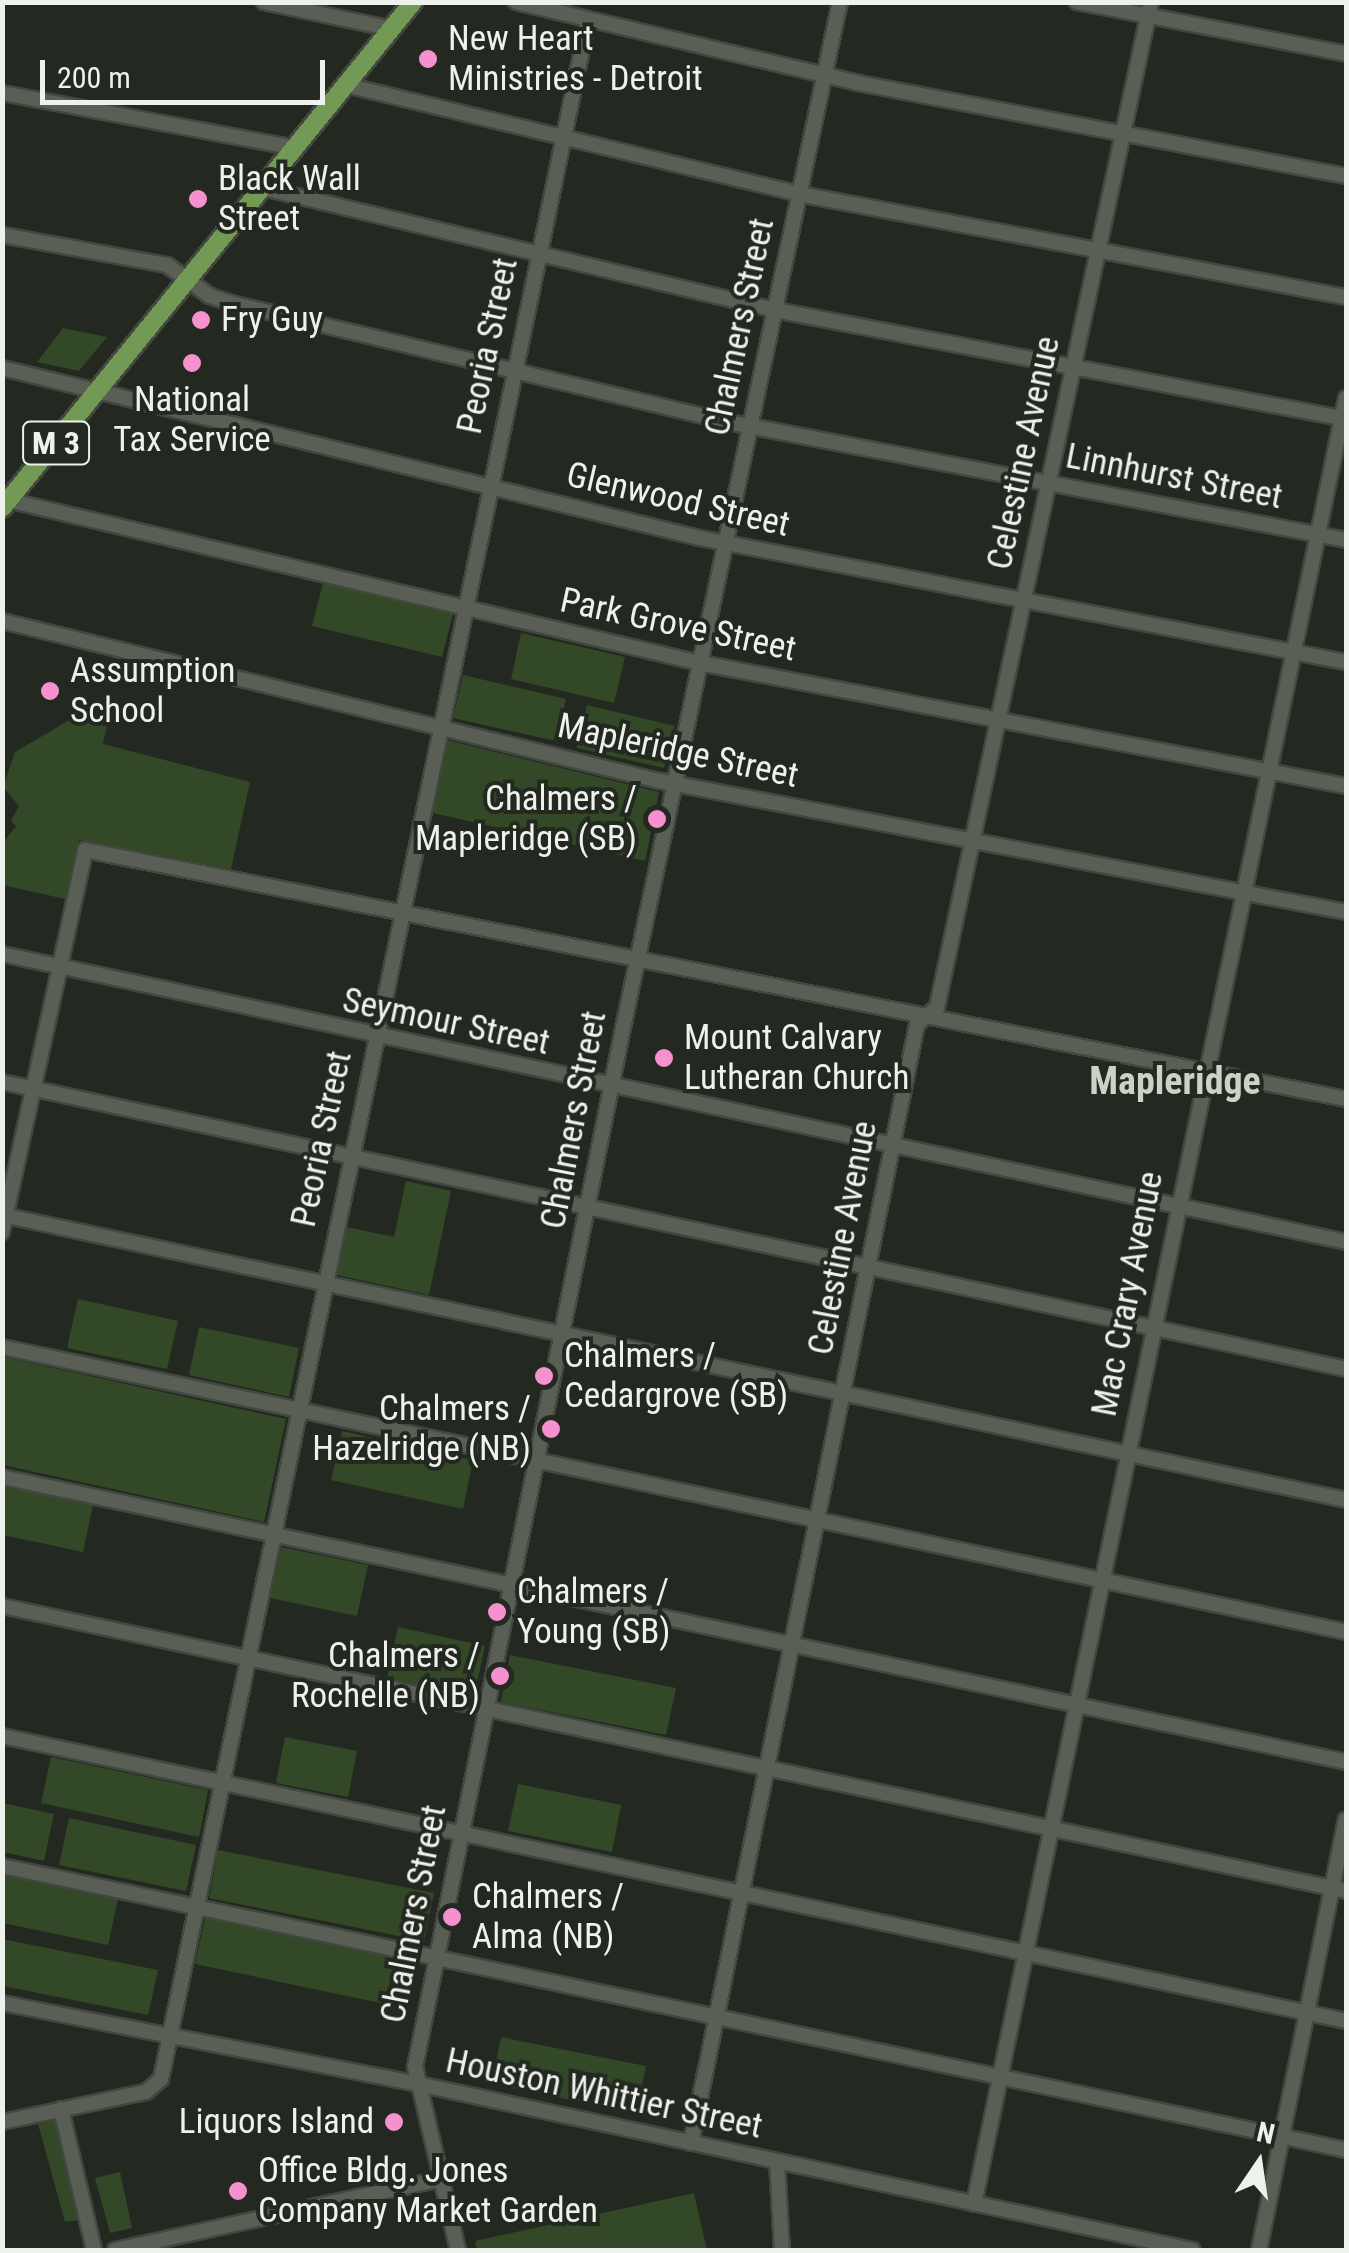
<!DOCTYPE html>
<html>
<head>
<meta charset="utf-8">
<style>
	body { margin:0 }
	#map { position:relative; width:1349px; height:2253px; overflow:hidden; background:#232920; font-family:"Roboto Condensed",sans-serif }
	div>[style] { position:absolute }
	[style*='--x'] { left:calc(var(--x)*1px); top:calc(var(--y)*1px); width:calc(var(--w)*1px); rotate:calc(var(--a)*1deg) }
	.green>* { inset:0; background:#334826 }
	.roads { filter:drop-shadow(2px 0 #42473f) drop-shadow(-2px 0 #42473f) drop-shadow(0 2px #42473f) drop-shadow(0 -2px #42473f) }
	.minor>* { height:14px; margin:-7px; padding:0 7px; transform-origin:7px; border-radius:7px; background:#595f55 }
	.major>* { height:18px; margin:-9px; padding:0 9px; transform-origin:9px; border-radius:9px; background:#729a54 }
	.dots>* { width:28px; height:28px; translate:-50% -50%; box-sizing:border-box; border:5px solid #232920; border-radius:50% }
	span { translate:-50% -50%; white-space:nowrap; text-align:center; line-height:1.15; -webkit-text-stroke:8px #232920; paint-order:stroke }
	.shield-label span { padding:2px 8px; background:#232920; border:2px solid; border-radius:8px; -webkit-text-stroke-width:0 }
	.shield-label { font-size:32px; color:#eef2ec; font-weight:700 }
	.poi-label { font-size:35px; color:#eef2ec }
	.left { translate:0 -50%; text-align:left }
	.right { translate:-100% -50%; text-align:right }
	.street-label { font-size:35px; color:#eef2ec }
	.neighbourhood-label { font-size:38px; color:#cbd2c6; font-weight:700 }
	.frame { position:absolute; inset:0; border:5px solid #eef2ec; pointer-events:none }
	.north { position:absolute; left:1209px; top:2113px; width:100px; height:100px; -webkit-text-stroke:8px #232920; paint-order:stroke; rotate:13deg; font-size:28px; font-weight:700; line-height:40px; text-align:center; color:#eef2ec }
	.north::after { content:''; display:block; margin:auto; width:35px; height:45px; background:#eef2ec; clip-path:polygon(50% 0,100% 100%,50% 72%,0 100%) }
	.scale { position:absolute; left:40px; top:60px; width:285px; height:45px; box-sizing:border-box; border:5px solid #eef2ec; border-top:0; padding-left:12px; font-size:30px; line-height:35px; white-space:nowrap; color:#eef2ec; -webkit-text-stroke:8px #232920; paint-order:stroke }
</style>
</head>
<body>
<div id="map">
	<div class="green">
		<i style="clip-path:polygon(63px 328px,107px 337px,79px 371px,37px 362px)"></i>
		<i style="clip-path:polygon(323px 583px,453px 614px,442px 657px,312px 626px)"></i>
		<i style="clip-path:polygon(521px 633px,625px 657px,614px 703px,511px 679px)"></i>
		<i style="clip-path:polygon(463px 675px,566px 699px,556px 741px,453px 718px)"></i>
		<i style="clip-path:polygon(587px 705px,675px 726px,664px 768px,577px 748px)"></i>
		<i style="clip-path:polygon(90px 708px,109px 714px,103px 744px,250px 782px,231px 869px,79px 840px,65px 899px,3px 885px,3px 843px,16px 826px,11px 821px,19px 806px,3px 787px,15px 752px)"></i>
		<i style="clip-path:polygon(447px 740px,659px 792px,645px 861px,433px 813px)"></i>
		<i style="clip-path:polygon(406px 1181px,451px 1191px,429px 1295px,337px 1275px,347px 1227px,394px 1237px)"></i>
		<i style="clip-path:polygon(78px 1299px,178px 1321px,167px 1369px,67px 1348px)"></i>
		<i style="clip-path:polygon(199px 1327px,299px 1348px,289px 1397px,189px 1375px)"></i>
		<i style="clip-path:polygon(3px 1357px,286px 1419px,264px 1522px,3px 1465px)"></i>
		<i style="clip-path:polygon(342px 1431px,473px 1460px,463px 1509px,331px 1480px)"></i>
		<i style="clip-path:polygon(3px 1486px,93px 1505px,83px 1552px,3px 1535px)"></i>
		<i style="clip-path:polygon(281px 1547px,368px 1565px,357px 1616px,270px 1598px)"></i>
		<i style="clip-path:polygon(398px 1627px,485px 1646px,474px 1696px,387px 1678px)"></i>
		<i style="clip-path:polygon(510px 1655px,676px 1688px,666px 1735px,501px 1702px)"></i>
		<i style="clip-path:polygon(285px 1737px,357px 1751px,348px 1797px,276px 1783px)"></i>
		<i style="clip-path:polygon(51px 1757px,208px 1790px,199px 1837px,41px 1803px)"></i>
		<i style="clip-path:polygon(518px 1784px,621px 1805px,612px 1852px,508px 1831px)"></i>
		<i style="clip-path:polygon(3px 1803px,54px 1814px,44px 1861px,3px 1852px)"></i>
		<i style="clip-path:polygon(69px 1818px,196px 1845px,186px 1891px,59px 1865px)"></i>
		<i style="clip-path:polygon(218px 1850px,434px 1893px,424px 1941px,209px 1898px)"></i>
		<i style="clip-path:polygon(3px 1875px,118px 1899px,108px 1945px,3px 1923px)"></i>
		<i style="clip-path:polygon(205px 1918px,395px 1958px,385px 2004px,195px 1964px)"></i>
		<i style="clip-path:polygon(2px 1939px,158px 1970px,148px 2015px,3px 1986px)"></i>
		<i style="clip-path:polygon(501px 2037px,646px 2066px,636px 2113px,492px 2084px)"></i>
		<i style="clip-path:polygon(56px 2120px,79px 2220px,65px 2222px,38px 2124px)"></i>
		<i style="clip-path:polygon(120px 2172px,132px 2228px,110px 2233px,95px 2178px)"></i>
		<i style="clip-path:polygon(694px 2193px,707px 2250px,477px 2250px,475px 2241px)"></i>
	</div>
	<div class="roads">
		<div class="minor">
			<i style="--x:264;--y:2;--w:131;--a:11.9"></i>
			<i style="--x:516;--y:2;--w:351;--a:13.3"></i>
			<i style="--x:858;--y:83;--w:497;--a:10.8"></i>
			<i style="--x:1077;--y:2;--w:274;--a:10.9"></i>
			<i style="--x:346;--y:85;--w:466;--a:13.5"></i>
			<i style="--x:799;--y:194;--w:557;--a:10.66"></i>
			<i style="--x:2;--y:93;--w:298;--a:10.6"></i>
			<i style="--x:263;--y:188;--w:526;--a:13.4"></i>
			<i style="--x:775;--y:310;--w:581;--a:10.81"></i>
			<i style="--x:2;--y:235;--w:168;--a:10.3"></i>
			<i style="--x:167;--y:265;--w:53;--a:35.8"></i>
			<i style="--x:210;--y:296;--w:22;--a:18"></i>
			<i style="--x:231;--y:303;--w:511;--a:13.47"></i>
			<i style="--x:728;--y:422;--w:629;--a:10.81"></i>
			<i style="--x:2;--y:368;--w:718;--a:13.69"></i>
			<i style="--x:700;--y:538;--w:658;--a:10.87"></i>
			<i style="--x:3;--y:499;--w:716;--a:13.24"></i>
			<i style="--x:700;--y:663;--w:658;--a:10.78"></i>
			<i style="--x:2;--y:621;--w:672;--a:13.68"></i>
			<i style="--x:655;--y:780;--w:703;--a:10.81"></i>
			<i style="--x:2;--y:954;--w:1375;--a:12.09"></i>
			<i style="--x:2;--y:1082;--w:1374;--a:12.05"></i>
			<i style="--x:2;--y:1215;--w:1374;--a:11.97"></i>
			<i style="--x:2;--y:1232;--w:391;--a:-77.7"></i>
			<i style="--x:85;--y:850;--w:1285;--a:11.17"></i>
			<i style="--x:2;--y:1347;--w:1374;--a:11.97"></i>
			<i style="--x:2;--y:1477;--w:1374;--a:11.97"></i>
			<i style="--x:2;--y:1606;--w:1374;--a:11.97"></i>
			<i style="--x:2;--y:1736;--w:1374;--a:11.97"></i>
			<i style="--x:2;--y:1866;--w:1374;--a:11.93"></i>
			<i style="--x:2;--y:2003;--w:424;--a:11"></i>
			<i style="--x:418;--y:2084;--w:792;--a:12.1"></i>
			<i style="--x:61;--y:2109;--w:145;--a:76.8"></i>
			<i style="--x:2;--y:2122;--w:147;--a:-11.8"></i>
			<i style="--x:146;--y:2092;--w:20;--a:-41"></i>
			<i style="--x:161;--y:2079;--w:2103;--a:-78.28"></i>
			<i style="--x:691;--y:2143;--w:1142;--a:-78.58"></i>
			<i style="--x:917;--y:1024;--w:26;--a:-40"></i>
			<i style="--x:937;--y:1007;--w:1028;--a:-77.98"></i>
			<i style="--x:777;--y:2161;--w:89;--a:86.8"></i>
			<i style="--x:974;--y:2204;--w:1844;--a:-78.36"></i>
			<i style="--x:115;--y:2250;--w:334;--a:-12.3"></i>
			<i style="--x:458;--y:2250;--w:188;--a:-103.2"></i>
			<i style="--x:415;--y:2067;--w:1060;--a:-78.68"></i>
			<i style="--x:623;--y:1028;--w:1049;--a:-78.06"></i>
			<i style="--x:1259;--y:2250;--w:439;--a:-78.6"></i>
		</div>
		<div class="major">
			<i style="--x:2;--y:508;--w:652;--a:-50.91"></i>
		</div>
	</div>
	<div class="dots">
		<i style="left:428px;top:59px;background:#f790ce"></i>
		<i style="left:198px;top:199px;background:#f790ce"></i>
		<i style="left:201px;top:320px;background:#f790ce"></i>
		<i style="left:192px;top:363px;background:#f790ce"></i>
		<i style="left:50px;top:691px;background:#f790ce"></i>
		<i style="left:657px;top:819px;background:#f790ce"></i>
		<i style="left:664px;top:1058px;background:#f790ce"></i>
		<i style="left:544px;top:1376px;background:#f790ce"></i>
		<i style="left:551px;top:1429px;background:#f790ce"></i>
		<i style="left:497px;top:1612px;background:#f790ce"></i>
		<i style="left:500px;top:1676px;background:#f790ce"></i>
		<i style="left:452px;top:1917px;background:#f790ce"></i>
		<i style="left:394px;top:2122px;background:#f790ce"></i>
		<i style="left:238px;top:2191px;background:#f790ce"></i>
	</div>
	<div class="shield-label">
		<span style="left:56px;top:443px">M 3</span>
	</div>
	<div class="poi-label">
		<span class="left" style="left:448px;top:59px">New Heart<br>Ministries - Detroit</span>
		<span class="left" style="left:218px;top:199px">Black Wall<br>Street</span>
		<span class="left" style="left:221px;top:320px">Fry Guy</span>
		<span style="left:192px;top:420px">National<br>Tax Service</span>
		<span class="left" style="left:70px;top:691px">Assumption<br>School</span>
		<span class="right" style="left:637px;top:819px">Chalmers /<br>Mapleridge (SB)</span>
		<span class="left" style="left:684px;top:1058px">Mount Calvary<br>Lutheran Church</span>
		<span class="left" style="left:564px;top:1376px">Chalmers /<br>Cedargrove (SB)</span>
		<span class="right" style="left:531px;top:1429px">Chalmers /<br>Hazelridge (NB)</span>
		<span class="left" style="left:517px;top:1612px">Chalmers /<br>Young (SB)</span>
		<span class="right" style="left:480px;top:1676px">Chalmers /<br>Rochelle (NB)</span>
		<span class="left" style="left:472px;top:1917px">Chalmers /<br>Alma (NB)</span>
		<span class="right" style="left:374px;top:2122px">Liquors Island</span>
		<span class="left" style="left:258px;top:2191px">Office Bldg. Jones<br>Company Market Garden</span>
	</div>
	<div class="street-label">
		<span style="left:740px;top:327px;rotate:-78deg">Chalmers Street</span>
		<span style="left:488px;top:346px;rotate:-78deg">Peoria Street</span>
		<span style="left:1024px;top:453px;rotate:-78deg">Celestine Avenue</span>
		<span style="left:1174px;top:477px;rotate:11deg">Linnhurst Street</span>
		<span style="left:678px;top:500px;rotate:13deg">Glenwood Street</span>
		<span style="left:678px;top:625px;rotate:12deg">Park Grove Street</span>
		<span style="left:678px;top:751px;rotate:12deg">Mapleridge Street</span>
		<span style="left:446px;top:1022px;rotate:12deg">Seymour Street</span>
		<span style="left:574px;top:1120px;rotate:-79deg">Chalmers Street</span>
		<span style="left:322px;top:1139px;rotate:-78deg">Peoria Street</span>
		<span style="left:843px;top:1238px;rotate:-79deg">Celestine Avenue</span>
		<span style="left:1128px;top:1294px;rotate:-79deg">Mac Crary Avenue</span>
		<span style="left:414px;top:1914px;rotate:-79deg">Chalmers Street</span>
		<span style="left:604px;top:2094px;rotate:12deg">Houston Whittier Street</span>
	</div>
	<div class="neighbourhood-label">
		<span style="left:1175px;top:1082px">Mapleridge</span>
	</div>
	<div class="frame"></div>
	<div class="north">N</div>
	<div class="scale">200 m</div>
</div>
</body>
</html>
